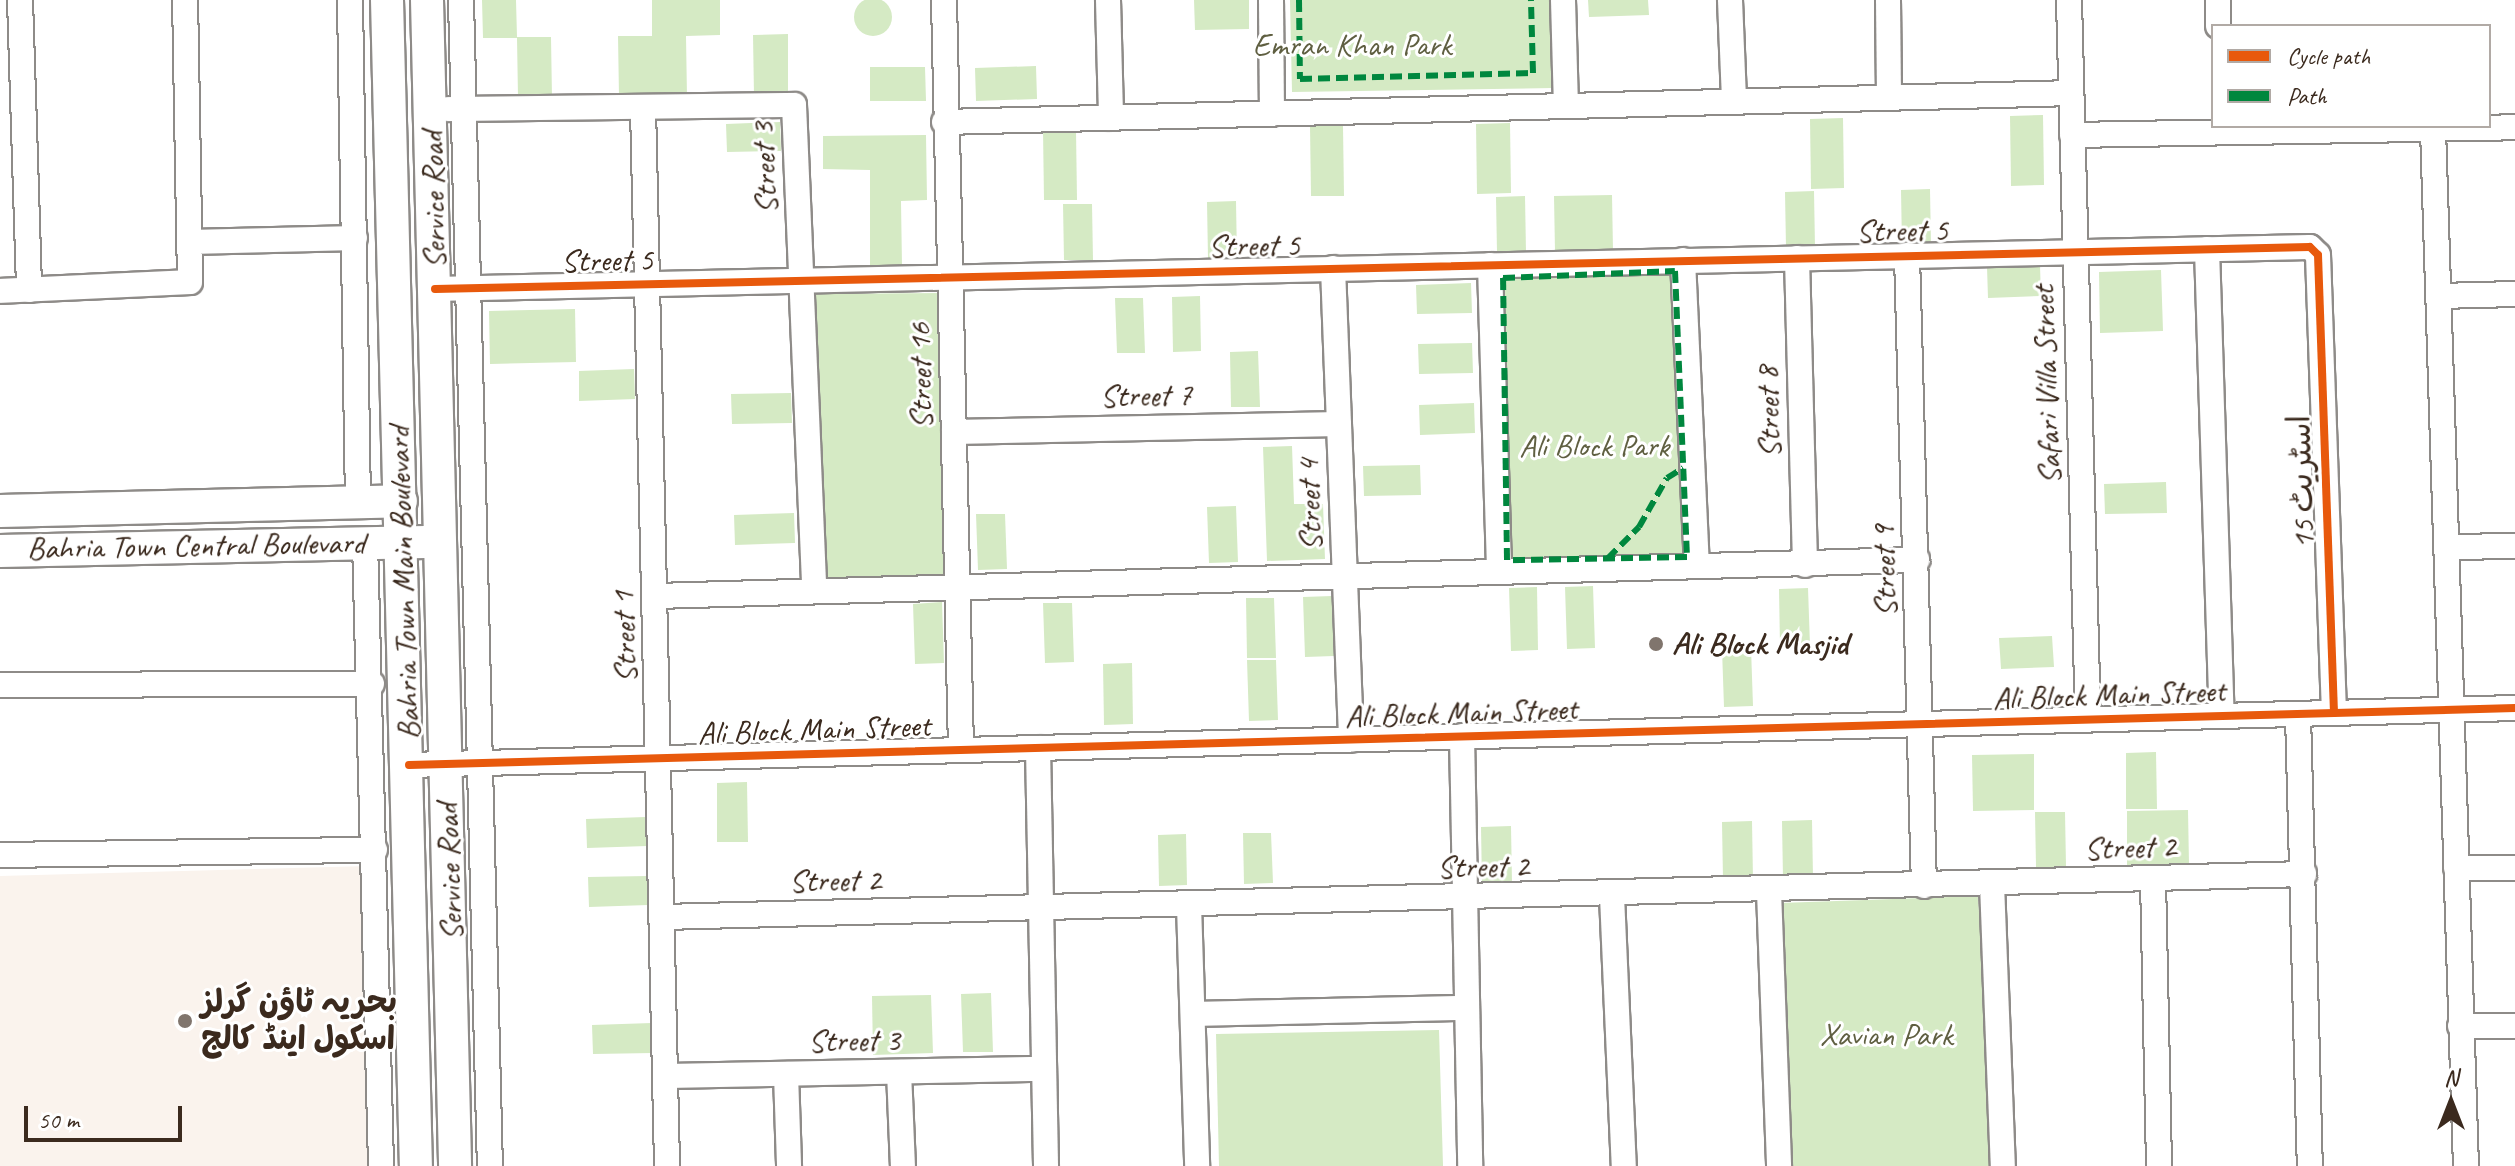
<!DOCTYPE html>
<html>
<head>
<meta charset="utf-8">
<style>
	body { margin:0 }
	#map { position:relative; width:2515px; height:1166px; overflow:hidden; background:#fff; font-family:Caveat,"Playpen Sans Arabic",sans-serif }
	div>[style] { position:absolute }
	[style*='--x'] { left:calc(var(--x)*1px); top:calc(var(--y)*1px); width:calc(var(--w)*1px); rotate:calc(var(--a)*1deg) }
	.built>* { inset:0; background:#faf3ed }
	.green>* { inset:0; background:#d5eac4 }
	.round { border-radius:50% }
	.roads { filter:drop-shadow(2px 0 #8e8b88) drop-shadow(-2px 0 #8e8b88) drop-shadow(0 2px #8e8b88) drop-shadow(0 -2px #8e8b88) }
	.street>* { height:24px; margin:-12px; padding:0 12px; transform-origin:12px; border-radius:12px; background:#fff }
	.secondary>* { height:32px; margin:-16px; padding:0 16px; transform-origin:16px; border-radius:16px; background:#fff }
	.quiet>* { height:6px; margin-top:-3px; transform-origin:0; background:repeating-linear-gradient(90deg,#00873e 0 12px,transparent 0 18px) }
	.cycleway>* { height:8px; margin:-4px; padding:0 4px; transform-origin:4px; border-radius:4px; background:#e8590c }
	.dots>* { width:22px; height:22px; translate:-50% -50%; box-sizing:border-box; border:4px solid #fff; border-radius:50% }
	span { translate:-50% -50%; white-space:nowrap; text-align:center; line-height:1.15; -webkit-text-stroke:6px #fff; paint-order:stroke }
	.park-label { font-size:32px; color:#5f5f41 }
	.street-label { font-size:32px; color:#3b2a1e }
	.poi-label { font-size:32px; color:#3b2a1e; font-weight:700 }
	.left { translate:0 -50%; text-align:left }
	.legend { position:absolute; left:2211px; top:24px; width:280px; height:104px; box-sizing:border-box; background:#fff; border:2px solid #b1aaa5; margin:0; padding:10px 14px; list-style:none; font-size:24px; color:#3b2a1e }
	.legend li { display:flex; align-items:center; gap:16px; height:40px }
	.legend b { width:40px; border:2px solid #b1aaa5 }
	.north { position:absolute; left:2411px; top:1062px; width:80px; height:80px; -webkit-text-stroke:6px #fff; paint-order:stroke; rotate:0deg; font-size:22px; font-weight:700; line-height:32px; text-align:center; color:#3b2a1e }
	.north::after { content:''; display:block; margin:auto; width:28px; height:36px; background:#3b2a1e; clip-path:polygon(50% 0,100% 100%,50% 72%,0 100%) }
	.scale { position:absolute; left:24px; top:1106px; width:158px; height:36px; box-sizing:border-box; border:4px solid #3b2a1e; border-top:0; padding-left:10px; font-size:24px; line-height:28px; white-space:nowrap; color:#3b2a1e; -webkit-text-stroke:6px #fff; paint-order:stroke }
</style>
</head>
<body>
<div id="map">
	<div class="built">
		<i style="clip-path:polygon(369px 866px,372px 1166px,0 1166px,0 876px)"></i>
	</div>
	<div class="green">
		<i class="round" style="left:854px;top:-2px;width:38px;height:38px"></i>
		<i style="clip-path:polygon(482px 0,516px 0,517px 37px,551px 37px,552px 98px,518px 98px,517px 38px,483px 38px)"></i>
		<i style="clip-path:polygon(652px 0,720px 0,720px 35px,686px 36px,687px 97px,619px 97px,618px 36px,652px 36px)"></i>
		<i style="clip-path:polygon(1194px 0,1249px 0,1249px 29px,1195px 30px)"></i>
		<i style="clip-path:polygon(1290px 0,1549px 0,1553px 88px,1292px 92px)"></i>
		<i style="clip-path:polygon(1588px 0,1648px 0,1649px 15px,1589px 17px)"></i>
		<i style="clip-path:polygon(788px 34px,788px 96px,754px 96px,753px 35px)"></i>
		<i style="clip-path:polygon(1036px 66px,1037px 99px,976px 101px,975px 68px)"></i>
		<i style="clip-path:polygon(870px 67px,925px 67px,926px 101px,870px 101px)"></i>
		<i style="clip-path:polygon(2043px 115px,2044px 185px,2011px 186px,2010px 116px)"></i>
		<i style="clip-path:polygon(1843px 118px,1844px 188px,1811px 189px,1810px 119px)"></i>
		<i style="clip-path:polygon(780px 122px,781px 151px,727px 152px,726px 124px)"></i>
		<i style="clip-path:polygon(1510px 123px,1511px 193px,1477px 194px,1476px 124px)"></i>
		<i style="clip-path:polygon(1310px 126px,1343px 126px,1344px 196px,1311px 196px)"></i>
		<i style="clip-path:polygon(1043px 130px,1076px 130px,1077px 200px,1044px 200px)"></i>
		<i style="clip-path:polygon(926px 135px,927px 200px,901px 201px,902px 266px,870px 267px,870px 170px,823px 169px,823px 136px)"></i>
		<i style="clip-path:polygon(1930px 189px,1931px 246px,1902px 246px,1901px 190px)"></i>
		<i style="clip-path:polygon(1814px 191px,1815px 248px,1786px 248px,1785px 192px)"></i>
		<i style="clip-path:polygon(1612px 195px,1613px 251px,1555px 252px,1554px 196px)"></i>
		<i style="clip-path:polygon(1525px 196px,1526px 253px,1497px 253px,1496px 197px)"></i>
		<i style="clip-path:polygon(1236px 201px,1237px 258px,1208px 258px,1207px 202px)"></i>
		<i style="clip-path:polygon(1063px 204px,1092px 204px,1093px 260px,1064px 260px)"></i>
		<i style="clip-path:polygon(2040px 266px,2041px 296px,1988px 298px,1987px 267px)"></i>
		<i style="clip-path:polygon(2161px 270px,2163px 331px,2100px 333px,2099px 272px)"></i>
		<i style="clip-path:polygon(1675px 271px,1687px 557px,1507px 559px,1503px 278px)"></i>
		<i style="clip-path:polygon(1471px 283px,1472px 313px,1417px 314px,1416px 285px)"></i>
		<i style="clip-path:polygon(943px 293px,948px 575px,820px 578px,810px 294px)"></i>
		<i style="clip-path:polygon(1200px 296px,1201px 351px,1173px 352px,1172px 297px)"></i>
		<i style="clip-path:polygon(1115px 298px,1143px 298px,1145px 353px,1117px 353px)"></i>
		<i style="clip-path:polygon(575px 309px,576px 362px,490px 364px,489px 311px)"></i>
		<i style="clip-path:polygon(1472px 343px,1473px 373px,1419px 374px,1418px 344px)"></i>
		<i style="clip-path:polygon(1258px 351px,1260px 407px,1231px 407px,1230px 352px)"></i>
		<i style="clip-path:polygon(634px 369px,635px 399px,579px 401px,579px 371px)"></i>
		<i style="clip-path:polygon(791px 393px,792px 423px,732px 424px,731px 394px)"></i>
		<i style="clip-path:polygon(1474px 403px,1475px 433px,1420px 435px,1419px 405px)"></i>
		<i style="clip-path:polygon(1292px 446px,1294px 504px,1323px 504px,1325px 559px,1267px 561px,1263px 447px)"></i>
		<i style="clip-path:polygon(1420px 465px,1421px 495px,1364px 496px,1363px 466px)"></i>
		<i style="clip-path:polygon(2166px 482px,2167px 513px,2105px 514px,2104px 484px)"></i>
		<i style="clip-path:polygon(1236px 506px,1238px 562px,1209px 563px,1207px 507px)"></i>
		<i style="clip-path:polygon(794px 513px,795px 543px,735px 545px,734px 515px)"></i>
		<i style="clip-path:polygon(976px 514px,1005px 514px,1007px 569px,978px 570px)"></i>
		<i style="clip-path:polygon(1593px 586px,1595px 648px,1567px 649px,1565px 587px)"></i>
		<i style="clip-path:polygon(1537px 587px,1538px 650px,1511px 651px,1509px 588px)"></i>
		<i style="clip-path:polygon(1808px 588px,1810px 646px,1780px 647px,1779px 589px)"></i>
		<i style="clip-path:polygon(1332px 596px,1334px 656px,1305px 657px,1303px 597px)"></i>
		<i style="clip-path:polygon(1246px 598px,1274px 598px,1276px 658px,1247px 658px)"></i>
		<i style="clip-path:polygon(942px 602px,944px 663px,915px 664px,913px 604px)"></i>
		<i style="clip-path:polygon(1043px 603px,1072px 603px,1074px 662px,1045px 663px)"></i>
		<i style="clip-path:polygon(2052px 636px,2054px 667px,2001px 669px,1999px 638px)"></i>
		<i style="clip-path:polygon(1751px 648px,1753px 706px,1724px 707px,1722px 649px)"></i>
		<i style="clip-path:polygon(1247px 660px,1276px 660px,1278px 720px,1249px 721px)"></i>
		<i style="clip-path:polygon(1132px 663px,1133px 724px,1104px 725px,1103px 664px)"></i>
		<i style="clip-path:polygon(2156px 752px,2157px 809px,2126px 809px,2126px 753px)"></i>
		<i style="clip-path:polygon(2034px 754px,2034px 810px,1973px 811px,1972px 755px)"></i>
		<i style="clip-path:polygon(747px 782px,748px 842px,717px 842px,717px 783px)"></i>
		<i style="clip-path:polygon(2188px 810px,2189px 865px,2127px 866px,2127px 811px)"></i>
		<i style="clip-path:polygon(2035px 812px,2065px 812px,2066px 867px,2036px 867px)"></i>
		<i style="clip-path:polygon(646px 817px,647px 846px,587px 848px,586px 819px)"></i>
		<i style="clip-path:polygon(1812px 820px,1813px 878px,1783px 879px,1782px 821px)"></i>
		<i style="clip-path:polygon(1752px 821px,1753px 880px,1723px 880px,1722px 822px)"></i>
		<i style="clip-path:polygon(1511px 826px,1512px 884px,1482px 885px,1481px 827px)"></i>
		<i style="clip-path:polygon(1243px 833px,1271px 833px,1273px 883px,1244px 884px)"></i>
		<i style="clip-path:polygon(1186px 834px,1187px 885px,1159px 886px,1158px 835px)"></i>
		<i style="clip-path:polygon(648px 876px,648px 905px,589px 907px,588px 877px)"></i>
		<i style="clip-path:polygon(1978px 896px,1995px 1166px,1792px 1166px,1780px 903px)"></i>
		<i style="clip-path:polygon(991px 993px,993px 1052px,963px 1052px,961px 994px)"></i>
		<i style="clip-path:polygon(931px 995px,933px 1053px,873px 1055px,872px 996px)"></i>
		<i style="clip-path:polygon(652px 1023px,653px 1053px,593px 1054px,592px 1025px)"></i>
		<i style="clip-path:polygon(1439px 1030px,1443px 1166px,1219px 1166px,1216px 1034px)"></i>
	</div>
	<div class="roads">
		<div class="street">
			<i style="--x:20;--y:0;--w:290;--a:88.2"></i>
			<i style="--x:350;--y:0;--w:503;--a:89.09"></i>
			<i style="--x:461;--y:0;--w:1166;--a:88.58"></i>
			<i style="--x:944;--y:0;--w:750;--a:88.7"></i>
			<i style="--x:1108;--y:0;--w:118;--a:88.5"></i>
			<i style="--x:1271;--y:0;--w:114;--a:89.5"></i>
			<i style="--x:1563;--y:0;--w:106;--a:88.4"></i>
			<i style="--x:1730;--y:0;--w:101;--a:87.7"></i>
			<i style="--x:1888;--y:0;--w:97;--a:89.4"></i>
			<i style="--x:2069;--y:0;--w:719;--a:88.49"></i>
			<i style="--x:2218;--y:0;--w:26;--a:90"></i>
			<i style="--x:643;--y:107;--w:1059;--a:88.7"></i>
			<i style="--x:448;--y:109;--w:346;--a:-0.7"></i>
			<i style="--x:794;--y:105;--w:486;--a:87.6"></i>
			<i style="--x:944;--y:122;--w:1127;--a:-1.47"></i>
			<i style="--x:2433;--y:129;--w:1038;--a:88.18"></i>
			<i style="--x:2072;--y:135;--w:443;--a:-1"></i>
			<i style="--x:191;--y:242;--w:164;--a:-1.4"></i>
			<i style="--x:2207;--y:249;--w:467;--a:88.2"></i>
			<i style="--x:1907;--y:255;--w:631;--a:88.46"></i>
			<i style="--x:1797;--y:258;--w:307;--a:88.5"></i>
			<i style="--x:1683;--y:260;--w:306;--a:87.4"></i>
			<i style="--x:1490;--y:265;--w:305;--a:88.3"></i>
			<i style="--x:1333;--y:268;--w:472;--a:87.8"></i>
			<i style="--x:435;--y:289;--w:1875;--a:-1.28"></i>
			<i style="--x:2310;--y:247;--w:11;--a:45"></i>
			<i style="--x:2318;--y:255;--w:458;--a:88"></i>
			<i style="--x:0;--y:291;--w:190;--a:-2.7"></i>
			<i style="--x:190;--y:282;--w:282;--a:-91"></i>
			<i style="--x:2439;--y:296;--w:76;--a:-1.5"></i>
			<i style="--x:954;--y:432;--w:385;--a:-1.2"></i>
			<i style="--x:365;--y:541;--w:625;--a:88.53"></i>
			<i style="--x:2447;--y:547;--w:68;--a:-0.8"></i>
			<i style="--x:656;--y:596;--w:1262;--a:-1.64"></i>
			<i style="--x:0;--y:685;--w:372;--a:-0.2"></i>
			<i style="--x:2298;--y:714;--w:452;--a:88.5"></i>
			<i style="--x:1462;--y:736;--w:430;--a:88.9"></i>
			<i style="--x:1038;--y:748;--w:418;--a:88.9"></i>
			<i style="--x:409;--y:765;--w:2107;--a:-1.55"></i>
			<i style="--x:0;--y:855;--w:375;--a:-0.8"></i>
			<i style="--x:2456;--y:868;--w:59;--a:0"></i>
			<i style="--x:2153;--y:879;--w:287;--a:88.8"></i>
			<i style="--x:1992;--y:884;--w:282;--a:87.8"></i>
			<i style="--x:1769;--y:891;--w:275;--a:87.9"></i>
			<i style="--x:1612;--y:896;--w:270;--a:87.5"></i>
			<i style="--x:1189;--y:905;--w:261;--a:88.2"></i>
			<i style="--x:663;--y:917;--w:1642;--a:-1.5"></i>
			<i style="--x:1193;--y:1014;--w:274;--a:-1.3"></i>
			<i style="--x:2460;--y:1026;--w:55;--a:0"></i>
			<i style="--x:899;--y:1072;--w:94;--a:87.6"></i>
			<i style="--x:786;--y:1074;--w:92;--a:88.1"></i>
			<i style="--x:666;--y:1076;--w:378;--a:-1.1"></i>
		</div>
		<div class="secondary">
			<i style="--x:387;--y:0;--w:1166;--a:88.58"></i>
			<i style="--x:427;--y:0;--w:1166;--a:88.62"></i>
			<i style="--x:0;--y:511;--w:401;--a:-1.4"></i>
			<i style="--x:0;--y:551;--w:425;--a:-1.2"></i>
		</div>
	</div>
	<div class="quiet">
		<i style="--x:1299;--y:0;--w:79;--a:89.3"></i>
		<i style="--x:1300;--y:79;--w:233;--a:-1.5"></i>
		<i style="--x:1533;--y:73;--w:73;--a:-91.6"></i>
		<i style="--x:1675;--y:271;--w:286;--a:87.6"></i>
		<i style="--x:1687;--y:557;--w:180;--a:179"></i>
		<i style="--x:1507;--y:560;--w:282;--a:-90.8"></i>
		<i style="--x:1503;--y:278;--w:172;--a:-2.3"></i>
		<i style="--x:1608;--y:558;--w:44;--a:-45"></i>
		<i style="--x:1639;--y:527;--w:56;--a:-60.3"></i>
		<i style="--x:1667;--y:478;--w:19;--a:-32"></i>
	</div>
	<div class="cycleway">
		<i style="--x:435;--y:289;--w:1875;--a:-1.28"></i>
		<i style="--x:2310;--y:247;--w:11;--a:45"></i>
		<i style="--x:2318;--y:255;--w:458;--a:88"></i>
		<i style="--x:409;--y:765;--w:2107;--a:-1.55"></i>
	</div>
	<div class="dots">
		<i style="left:1656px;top:644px;background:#80756d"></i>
		<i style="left:185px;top:1021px;background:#80756d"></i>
	</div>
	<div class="park-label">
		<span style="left:1352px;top:45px">Emran Khan Park</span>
		<span style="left:1594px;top:446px">Ali Block Park</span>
		<span style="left:1886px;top:1035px">Xavian Park</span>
	</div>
	<div class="street-label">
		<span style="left:765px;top:168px;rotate:-93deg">Street 3</span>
		<span style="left:434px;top:200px;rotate:-91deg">Service Road</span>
		<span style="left:1902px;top:231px;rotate:-1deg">Street 5</span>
		<span style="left:1254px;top:246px;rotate:-1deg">Street 5</span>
		<span style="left:607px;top:261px;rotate:-1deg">Street 5</span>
		<span style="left:921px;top:376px;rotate:-91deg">Street 16</span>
		<span style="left:2047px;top:385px;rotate:-92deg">Safari Villa Street</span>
		<span style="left:1146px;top:396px;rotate:-1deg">Street 7</span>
		<span style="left:1769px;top:412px;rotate:-92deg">Street 8</span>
		<span style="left:2302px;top:482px;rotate:-92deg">اسٹریٹ 15</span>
		<span style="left:1310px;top:505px;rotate:-92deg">Street 4</span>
		<span style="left:196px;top:546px;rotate:-1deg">Bahria Town Central Boulevard</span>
		<span style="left:1885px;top:571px;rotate:-92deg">Street 9</span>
		<span style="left:404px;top:583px;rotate:-92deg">Bahria Town Main Boulevard</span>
		<span style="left:625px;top:637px;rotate:-92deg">Street 1</span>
		<span style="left:2109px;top:695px;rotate:-2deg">Ali Block Main Street</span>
		<span style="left:1461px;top:713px;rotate:-2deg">Ali Block Main Street</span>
		<span style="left:814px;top:730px;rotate:-2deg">Ali Block Main Street</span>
		<span style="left:2130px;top:848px;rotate:-2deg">Street 2</span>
		<span style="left:1483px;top:867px;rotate:-1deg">Street 2</span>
		<span style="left:450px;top:872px;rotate:-92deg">Service Road</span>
		<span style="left:835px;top:881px;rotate:-1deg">Street 2</span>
		<span style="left:854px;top:1041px;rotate:-1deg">Street 3</span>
	</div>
	<div class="poi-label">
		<span class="left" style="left:1672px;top:644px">Ali Block Masjid</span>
		<span class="left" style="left:201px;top:1021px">بحریہ ٹاؤن گرلز<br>اسکول اینڈ کالج</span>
	</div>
	<ul class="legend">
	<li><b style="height:10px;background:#e8590c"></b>Cycle path</li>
	<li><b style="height:10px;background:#00873e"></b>Path</li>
	</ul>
	<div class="north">N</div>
	<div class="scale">50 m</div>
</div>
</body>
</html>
